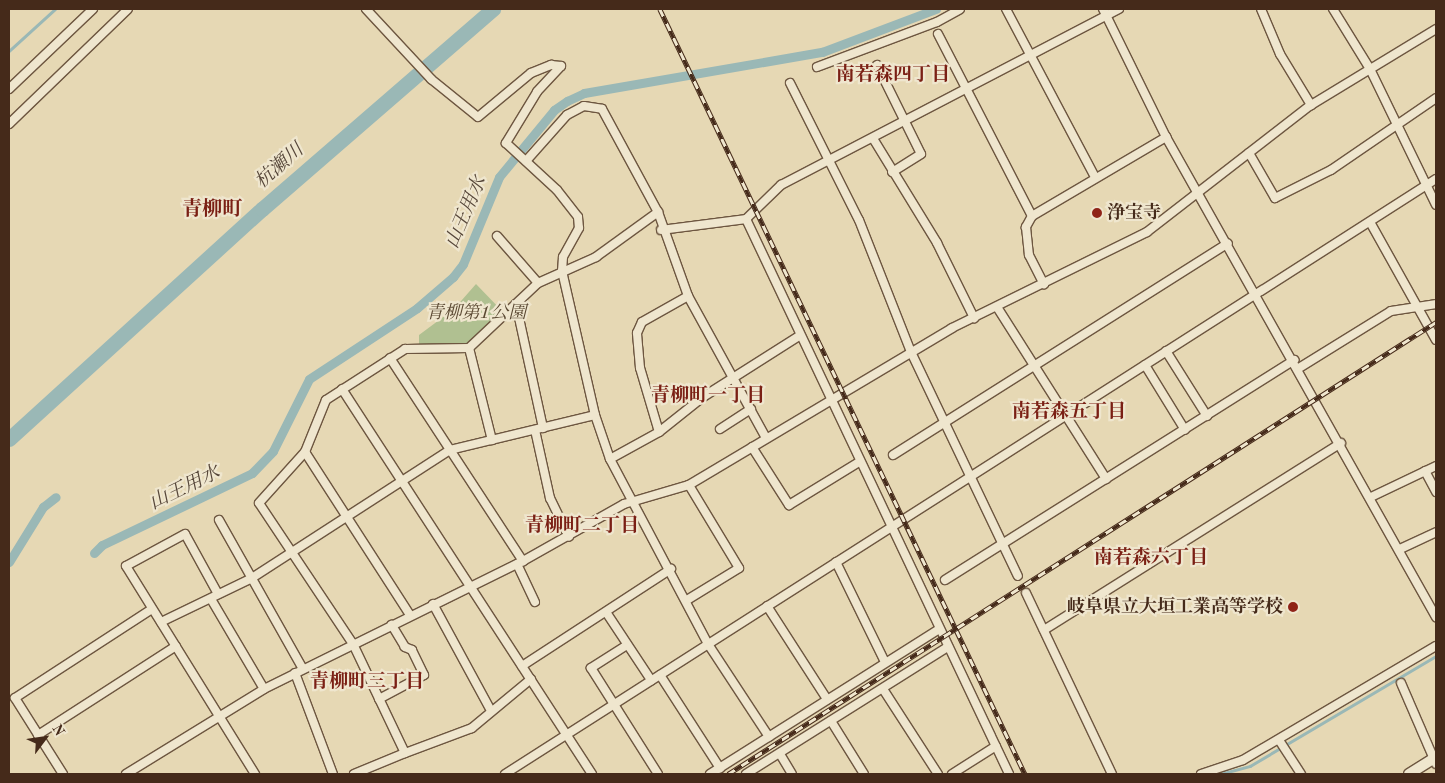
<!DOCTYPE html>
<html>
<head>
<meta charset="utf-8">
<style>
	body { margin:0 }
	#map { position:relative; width:1445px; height:783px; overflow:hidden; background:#e6d8b4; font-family:"Old Standard TT","Noto Serif JP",serif }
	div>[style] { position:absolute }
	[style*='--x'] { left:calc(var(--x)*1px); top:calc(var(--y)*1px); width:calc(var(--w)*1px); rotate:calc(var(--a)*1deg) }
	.green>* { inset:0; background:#b0c091 }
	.stream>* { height:2.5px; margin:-1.25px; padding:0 1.25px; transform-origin:1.25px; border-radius:1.25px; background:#9ab8b6 }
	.canal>* { height:9px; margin:-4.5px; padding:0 4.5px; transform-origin:4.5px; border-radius:4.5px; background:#9ab8b6 }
	.river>* { height:15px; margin:-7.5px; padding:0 7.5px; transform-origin:7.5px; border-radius:7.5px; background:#9ab8b6 }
	.roads { filter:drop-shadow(1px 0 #6d5640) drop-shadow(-1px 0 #6d5640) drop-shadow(0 1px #6d5640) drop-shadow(0 -1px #6d5640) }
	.minor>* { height:8px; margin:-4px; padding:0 4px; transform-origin:4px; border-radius:4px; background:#efe6ce }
	.secondary>* { height:10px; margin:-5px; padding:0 5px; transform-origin:5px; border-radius:5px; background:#efe6ce }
	.rail>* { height:4.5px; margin-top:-2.25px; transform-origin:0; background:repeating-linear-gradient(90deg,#efe6ce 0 8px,#452a1a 0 16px); box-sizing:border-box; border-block:1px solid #452a1a }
	.dots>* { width:14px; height:14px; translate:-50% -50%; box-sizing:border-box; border:2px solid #efe6ce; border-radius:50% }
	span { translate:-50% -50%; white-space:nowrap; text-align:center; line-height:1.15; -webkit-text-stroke:4.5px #efe6ce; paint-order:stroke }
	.poi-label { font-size:18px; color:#452a1a; font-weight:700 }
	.left { translate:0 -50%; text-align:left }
	.right { translate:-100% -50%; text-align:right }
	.park-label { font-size:18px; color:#5a4832; font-style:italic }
	.neighbourhood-label { font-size:19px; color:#7a1f14; font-weight:700 }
	.water-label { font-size:19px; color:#564639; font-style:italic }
	.quarter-label { font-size:20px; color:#7a1f14; font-weight:700 }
	.frame { position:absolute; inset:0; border:10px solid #452a1a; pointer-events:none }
	.north { position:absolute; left:20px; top:713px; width:50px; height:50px; -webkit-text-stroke:4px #efe6ce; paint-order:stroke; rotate:59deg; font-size:14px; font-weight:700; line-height:20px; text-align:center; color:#452a1a }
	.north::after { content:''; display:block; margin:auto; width:18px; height:22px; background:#452a1a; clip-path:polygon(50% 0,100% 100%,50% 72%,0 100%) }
</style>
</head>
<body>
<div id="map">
	<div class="green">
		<i style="clip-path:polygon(476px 284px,503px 312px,468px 346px,419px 345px,419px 335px,454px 309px)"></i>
	</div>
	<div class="stream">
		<i style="--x:9;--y:51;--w:62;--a:-42.4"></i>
		<i style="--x:1220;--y:774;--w:31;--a:-15"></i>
		<i style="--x:1250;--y:766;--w:216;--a:-30.6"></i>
	</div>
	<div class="canal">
		<i style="--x:94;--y:553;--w:11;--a:-45"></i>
		<i style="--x:102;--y:545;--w:166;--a:-25.6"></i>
		<i style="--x:252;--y:473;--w:30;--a:-46"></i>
		<i style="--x:273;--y:451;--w:80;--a:-63.4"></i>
		<i style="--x:309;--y:379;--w:129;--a:-33.3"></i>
		<i style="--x:417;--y:308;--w:48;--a:-40.7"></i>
		<i style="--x:453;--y:277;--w:16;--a:-52"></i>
		<i style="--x:463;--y:264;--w:94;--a:-67.5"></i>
		<i style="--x:499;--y:177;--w:87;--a:-50.6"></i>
		<i style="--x:554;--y:110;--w:16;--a:-35"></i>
		<i style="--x:567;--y:101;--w:19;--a:-25"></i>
		<i style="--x:584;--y:93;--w:242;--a:-9.8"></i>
		<i style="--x:822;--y:52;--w:122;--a:-20.7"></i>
		<i style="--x:9;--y:562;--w:65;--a:-58.3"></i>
		<i style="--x:43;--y:507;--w:16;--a:-38"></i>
	</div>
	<div class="river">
		<i style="--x:9;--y:439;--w:342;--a:-42.3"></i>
		<i style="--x:262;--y:209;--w:306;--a:-40.9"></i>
	</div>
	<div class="roads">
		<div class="minor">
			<i style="--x:366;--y:9;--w:96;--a:47.1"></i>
			<i style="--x:431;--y:79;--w:60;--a:39"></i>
			<i style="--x:478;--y:117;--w:69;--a:-39.7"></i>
			<i style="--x:531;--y:73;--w:22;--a:-22"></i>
			<i style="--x:551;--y:65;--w:10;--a:6"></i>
			<i style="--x:561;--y:66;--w:35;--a:133"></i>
			<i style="--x:537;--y:92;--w:60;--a:121.3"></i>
			<i style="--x:506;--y:143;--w:69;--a:42.7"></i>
			<i style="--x:557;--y:190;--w:34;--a:52"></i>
			<i style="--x:578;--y:217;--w:11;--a:85"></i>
			<i style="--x:579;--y:228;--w:33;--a:119"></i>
			<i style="--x:563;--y:257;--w:14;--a:94"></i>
			<i style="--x:562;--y:271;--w:148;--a:77.1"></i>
			<i style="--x:595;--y:415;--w:46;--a:71.2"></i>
			<i style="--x:610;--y:459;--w:209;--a:62.1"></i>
			<i style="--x:708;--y:644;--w:111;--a:56.7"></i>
			<i style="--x:1006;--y:9;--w:188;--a:62.1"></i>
			<i style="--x:1103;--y:9;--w:143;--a:63.8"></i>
			<i style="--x:1166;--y:137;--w:551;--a:60.64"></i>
			<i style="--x:1261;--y:9;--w:49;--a:67.1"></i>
			<i style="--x:1280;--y:54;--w:60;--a:58.7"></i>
			<i style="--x:1333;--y:9;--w:70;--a:58.3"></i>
			<i style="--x:1370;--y:69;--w:151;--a:64.1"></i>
			<i style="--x:938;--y:34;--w:205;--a:62.7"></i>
			<i style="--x:1032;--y:216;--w:13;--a:119"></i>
			<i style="--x:1026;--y:227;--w:28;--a:84"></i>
			<i style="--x:1029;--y:255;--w:33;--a:63"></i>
			<i style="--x:877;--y:65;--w:99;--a:63.7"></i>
			<i style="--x:921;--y:154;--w:34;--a:148"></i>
			<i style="--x:817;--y:67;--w:128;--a:-20.6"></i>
			<i style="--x:937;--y:22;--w:26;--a:-29"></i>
			<i style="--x:790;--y:83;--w:153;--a:63.3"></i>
			<i style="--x:859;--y:220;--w:142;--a:68.5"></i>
			<i style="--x:911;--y:352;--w:248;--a:64.5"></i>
			<i style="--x:9;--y:89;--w:116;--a:-43.6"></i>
			<i style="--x:9;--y:124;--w:165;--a:-44"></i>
			<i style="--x:874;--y:140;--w:121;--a:58.5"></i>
			<i style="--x:937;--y:243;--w:84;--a:63.7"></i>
			<i style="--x:1249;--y:153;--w:52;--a:60"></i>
			<i style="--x:1275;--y:198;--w:63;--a:-26.6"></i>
			<i style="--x:1331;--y:170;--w:127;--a:-34.4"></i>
			<i style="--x:526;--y:161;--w:62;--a:-48.3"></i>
			<i style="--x:567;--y:115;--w:19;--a:-28"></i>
			<i style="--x:584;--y:106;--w:18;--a:9"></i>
			<i style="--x:602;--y:109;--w:117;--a:61.5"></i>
			<i style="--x:658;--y:212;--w:89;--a:70.3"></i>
			<i style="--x:1032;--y:216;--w:156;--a:-30.5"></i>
			<i style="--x:746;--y:219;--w:49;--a:-44.2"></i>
			<i style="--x:781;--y:185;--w:381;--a:-27.5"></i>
			<i style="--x:1370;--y:222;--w:135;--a:60.8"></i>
			<i style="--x:661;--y:230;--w:86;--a:-7.4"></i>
			<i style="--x:746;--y:219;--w:614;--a:64.64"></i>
			<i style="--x:497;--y:236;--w:62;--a:48.9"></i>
			<i style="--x:516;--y:304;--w:127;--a:77.7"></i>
			<i style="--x:997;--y:307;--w:204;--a:57.6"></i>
			<i style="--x:469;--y:348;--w:95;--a:76"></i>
			<i style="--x:1166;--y:351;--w:77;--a:57.8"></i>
			<i style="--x:390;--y:358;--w:243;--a:56.8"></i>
			<i style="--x:1145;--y:365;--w:76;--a:58.4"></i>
			<i style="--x:1299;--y:368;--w:108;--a:-31.8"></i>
			<i style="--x:1391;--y:311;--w:46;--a:-8.8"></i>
			<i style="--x:342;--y:389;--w:459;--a:57"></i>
			<i style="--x:720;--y:429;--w:37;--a:-33"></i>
			<i style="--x:535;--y:430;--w:70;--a:77.6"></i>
			<i style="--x:550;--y:498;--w:43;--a:64"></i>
			<i style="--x:659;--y:432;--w:67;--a:-106.5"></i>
			<i style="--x:640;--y:368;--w:35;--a:-95"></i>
			<i style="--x:637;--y:333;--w:12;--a:-66"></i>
			<i style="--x:642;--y:322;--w:53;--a:-29.5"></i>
			<i style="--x:688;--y:296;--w:162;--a:61.2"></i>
			<i style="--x:752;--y:447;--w:69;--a:57.5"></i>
			<i style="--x:789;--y:505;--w:82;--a:-31.6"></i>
			<i style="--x:305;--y:452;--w:194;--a:57.2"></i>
			<i style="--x:893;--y:455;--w:396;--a:-32.3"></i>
			<i style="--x:610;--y:459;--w:56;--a:-28.9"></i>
			<i style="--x:659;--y:432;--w:56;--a:-38.5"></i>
			<i style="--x:703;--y:397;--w:114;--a:-32.4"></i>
			<i style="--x:1425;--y:471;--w:24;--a:62"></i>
			<i style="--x:1371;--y:497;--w:72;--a:-25.5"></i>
			<i style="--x:219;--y:520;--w:171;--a:60.6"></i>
			<i style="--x:1400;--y:549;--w:40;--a:-25"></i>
			<i style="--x:836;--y:562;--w:111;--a:63.9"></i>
			<i style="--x:517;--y:564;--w:42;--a:64.7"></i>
			<i style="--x:945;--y:580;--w:413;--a:-32.2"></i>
			<i style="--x:1026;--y:593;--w:200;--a:64.6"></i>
			<i style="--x:218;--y:594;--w:68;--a:-118.8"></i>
			<i style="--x:185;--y:534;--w:67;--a:151.5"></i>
			<i style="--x:126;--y:566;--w:245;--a:58.2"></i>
			<i style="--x:211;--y:599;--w:104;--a:59.5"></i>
			<i style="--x:687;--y:600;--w:61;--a:-31.6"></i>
			<i style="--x:739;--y:568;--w:97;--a:-121.1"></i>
			<i style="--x:433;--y:604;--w:122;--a:61.5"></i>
			<i style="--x:767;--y:606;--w:111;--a:57.2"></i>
			<i style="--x:606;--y:612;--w:82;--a:56.5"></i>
			<i style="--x:161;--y:622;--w:101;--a:-25.8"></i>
			<i style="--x:252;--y:578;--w:236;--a:-32.9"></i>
			<i style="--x:450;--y:450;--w:149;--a:-13.6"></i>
			<i style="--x:1044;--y:630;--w:351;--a:-32.2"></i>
			<i style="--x:627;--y:645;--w:43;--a:147.4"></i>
			<i style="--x:591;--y:668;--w:125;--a:57.7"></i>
			<i style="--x:522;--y:666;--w:178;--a:-33.1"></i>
			<i style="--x:295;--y:673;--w:108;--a:69.4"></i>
			<i style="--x:660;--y:675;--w:111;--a:57.2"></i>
			<i style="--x:531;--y:679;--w:77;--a:140.3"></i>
			<i style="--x:472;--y:728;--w:72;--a:159.5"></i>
			<i style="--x:405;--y:753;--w:121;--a:-115.5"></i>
			<i style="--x:353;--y:644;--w:169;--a:-123.7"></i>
			<i style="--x:259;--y:503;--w:69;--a:-48"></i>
			<i style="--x:305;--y:452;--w:56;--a:-68"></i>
			<i style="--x:326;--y:400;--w:94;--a:-32.8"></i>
			<i style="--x:405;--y:349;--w:64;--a:-0.9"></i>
			<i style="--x:469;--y:348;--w:95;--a:-43.3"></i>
			<i style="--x:538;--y:283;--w:64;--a:-24.1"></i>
			<i style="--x:596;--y:257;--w:77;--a:-36"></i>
			<i style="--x:1401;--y:683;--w:88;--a:66.6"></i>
			<i style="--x:883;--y:689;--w:101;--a:57.1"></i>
			<i style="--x:379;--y:699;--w:51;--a:-28.1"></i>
			<i style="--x:424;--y:675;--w:28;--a:-116"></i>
			<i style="--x:412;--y:650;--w:8;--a:-157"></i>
			<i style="--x:405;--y:647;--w:26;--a:-121"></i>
			<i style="--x:831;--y:721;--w:62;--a:58.1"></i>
			<i style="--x:38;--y:735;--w:164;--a:-32.8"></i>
			<i style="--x:1279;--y:740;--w:40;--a:57.1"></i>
			<i style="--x:780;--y:754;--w:23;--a:59"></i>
			<i style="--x:63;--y:774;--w:90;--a:-122.3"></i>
			<i style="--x:15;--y:698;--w:163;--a:-33"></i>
			<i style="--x:126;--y:774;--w:162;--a:-31.6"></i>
			<i style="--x:264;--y:689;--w:289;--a:-26.3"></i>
			<i style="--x:523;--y:561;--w:116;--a:-29.4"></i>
			<i style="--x:624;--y:504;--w:68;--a:-16.3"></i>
			<i style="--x:689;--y:485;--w:306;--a:-30.8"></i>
			<i style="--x:952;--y:328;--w:217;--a:-26.2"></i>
			<i style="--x:1147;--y:232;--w:207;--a:-37.8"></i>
			<i style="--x:1311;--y:105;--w:146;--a:-31.3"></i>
			<i style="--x:354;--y:774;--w:55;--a:-22.4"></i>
			<i style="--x:505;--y:774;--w:1105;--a:-32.58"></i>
			<i style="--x:710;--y:774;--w:271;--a:-32.3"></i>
			<i style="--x:746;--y:774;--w:239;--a:-32.2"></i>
			<i style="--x:952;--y:774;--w:52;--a:-32.5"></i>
			<i style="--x:1201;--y:774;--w:44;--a:-18.4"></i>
			<i style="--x:1243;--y:760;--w:224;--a:-30.6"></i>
		</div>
		<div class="secondary">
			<i style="--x:1409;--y:774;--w:32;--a:-32"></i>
		</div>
	</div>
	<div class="rail">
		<i style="--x:660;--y:9;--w:848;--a:64.49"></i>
		<i style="--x:728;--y:774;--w:840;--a:-32.55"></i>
	</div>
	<div class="dots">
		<i style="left:1097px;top:213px;background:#8f2418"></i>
		<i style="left:1293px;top:607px;background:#8f2418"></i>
	</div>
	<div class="poi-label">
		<span class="left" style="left:1107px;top:213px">浄宝寺</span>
		<span class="right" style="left:1283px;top:607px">岐阜県立大垣工業高等学校</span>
	</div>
	<div class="park-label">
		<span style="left:476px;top:313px">青柳第1公園</span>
	</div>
	<div class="neighbourhood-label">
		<span style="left:893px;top:76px">南若森四丁目</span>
		<span style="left:708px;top:397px">青柳町一丁目</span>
		<span style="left:1069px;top:413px">南若森五丁目</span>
		<span style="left:582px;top:527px">青柳町二丁目</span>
		<span style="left:1151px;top:559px">南若森六丁目</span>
		<span style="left:367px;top:683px">青柳町三丁目</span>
	</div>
	<div class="water-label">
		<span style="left:280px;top:167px;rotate:-41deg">杭瀬川</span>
		<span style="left:467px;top:213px;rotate:-67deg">山王用水</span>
		<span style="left:185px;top:489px;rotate:-26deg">山王用水</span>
	</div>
	<div class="quarter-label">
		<span style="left:212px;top:210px">青柳町</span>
	</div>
	<div class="frame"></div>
	<div class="north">N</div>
</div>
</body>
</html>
